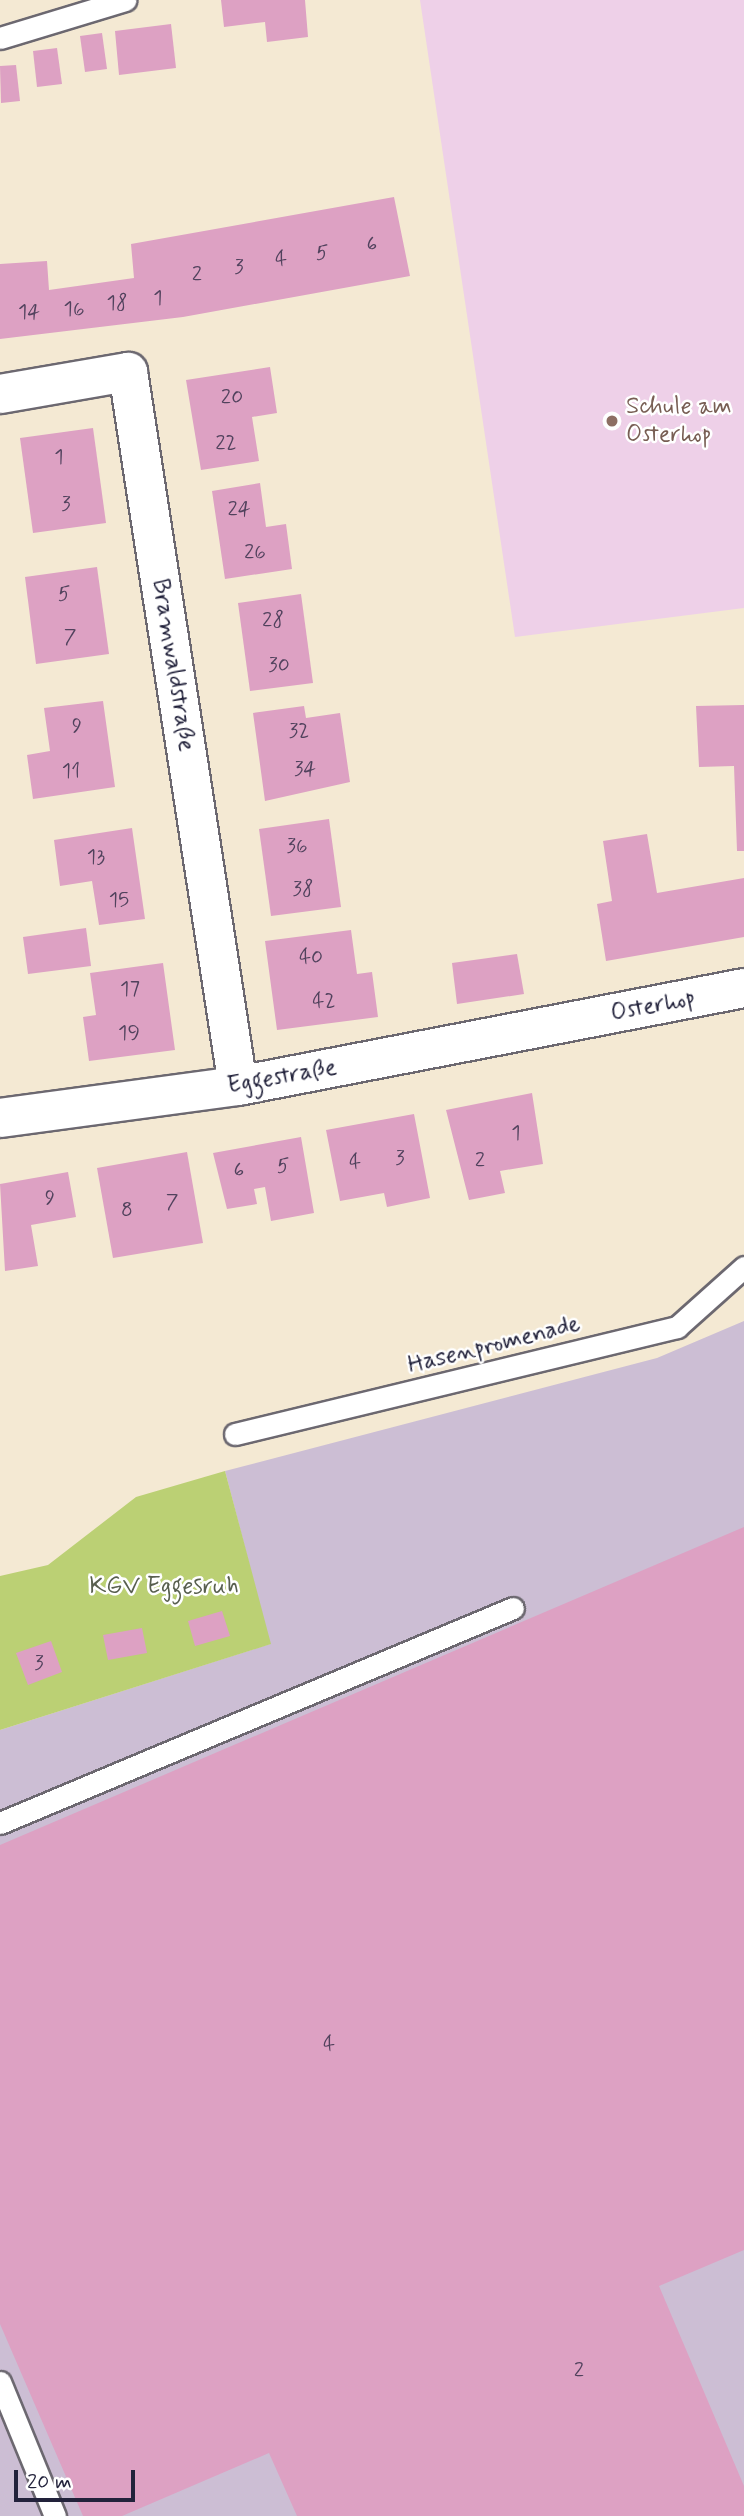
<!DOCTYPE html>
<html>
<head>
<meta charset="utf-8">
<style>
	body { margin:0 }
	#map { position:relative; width:744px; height:2516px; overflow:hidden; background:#f4e9d3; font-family:Mynerve,sans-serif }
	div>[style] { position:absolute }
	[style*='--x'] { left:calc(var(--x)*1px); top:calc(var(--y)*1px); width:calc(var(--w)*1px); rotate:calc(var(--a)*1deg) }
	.built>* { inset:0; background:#eed0e8 }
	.industrial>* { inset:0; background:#ccbed4 }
	.green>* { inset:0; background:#bbd074 }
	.building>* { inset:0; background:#dda1c3 }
	.roads { filter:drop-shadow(2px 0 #6c6870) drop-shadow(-2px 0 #6c6870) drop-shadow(0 2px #6c6870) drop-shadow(0 -2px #6c6870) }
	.service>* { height:21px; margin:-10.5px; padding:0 10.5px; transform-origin:10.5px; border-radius:10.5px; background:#fff }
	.minor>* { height:38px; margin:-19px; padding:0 19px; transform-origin:19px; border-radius:19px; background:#fff }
	.dots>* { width:19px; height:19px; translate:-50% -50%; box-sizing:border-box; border:4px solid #fff; border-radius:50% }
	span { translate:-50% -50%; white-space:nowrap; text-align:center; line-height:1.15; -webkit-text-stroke:5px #fff; paint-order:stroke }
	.number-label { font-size:21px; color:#51425d }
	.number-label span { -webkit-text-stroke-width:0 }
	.education-label { font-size:24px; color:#785e54 }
	.left { translate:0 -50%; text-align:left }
	.street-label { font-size:24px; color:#22223b }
	.park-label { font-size:24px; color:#585f4f }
	.scale { position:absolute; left:14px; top:2470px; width:121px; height:32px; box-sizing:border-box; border:4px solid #22223b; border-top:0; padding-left:9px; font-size:21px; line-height:24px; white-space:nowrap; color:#22223b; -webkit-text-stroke:5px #fff; paint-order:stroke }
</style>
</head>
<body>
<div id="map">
	<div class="built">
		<i style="clip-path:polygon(420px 0,744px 0,744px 608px,515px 637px)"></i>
	</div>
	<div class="industrial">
		<i style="clip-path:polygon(744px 1321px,744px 2516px,0 2516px,0 1730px,270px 1644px,225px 1471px,657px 1358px)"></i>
	</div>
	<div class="green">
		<i style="clip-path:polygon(225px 1471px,271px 1644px,0 1730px,0 1576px,48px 1565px,136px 1497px)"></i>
	</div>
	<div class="building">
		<i style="clip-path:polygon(221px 0,305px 0,308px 37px,267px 42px,265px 22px,224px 27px)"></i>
		<i style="clip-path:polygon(171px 24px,176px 68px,119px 75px,115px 31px)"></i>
		<i style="clip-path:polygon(102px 33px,107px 69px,85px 72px,80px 36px)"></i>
		<i style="clip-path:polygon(57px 48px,62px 84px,37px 87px,33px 51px)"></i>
		<i style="clip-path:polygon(16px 65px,20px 101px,1px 103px,0 66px)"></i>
		<i style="clip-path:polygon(394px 197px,410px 276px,183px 317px,0 339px,0 264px,47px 261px,49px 290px,134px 278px,131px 244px)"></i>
		<i style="clip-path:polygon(270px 367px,277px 413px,252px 417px,259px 461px,201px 470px,186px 380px)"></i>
		<i style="clip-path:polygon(93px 428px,106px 523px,33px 533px,20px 438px)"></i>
		<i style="clip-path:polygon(260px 483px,266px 527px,286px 524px,292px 569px,225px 579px,212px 491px)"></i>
		<i style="clip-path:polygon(97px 567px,109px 654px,36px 664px,25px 577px)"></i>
		<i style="clip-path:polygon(301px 594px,313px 683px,250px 691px,238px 603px)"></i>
		<i style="clip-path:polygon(103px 701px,115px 787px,33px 799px,27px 755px,50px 751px,44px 708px)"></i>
		<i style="clip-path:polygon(744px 705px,744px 851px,737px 851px,734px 766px,699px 767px,696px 706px)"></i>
		<i style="clip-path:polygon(304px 706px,306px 718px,340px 713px,350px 782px,265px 801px,253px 713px)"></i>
		<i style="clip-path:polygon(329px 819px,341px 907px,271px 916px,259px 829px)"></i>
		<i style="clip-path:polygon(132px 828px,145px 919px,99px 925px,92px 881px,60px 886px,54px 840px)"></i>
		<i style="clip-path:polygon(647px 834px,657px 893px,744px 878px,744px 937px,606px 961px,597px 904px,612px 901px,603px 841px)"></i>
		<i style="clip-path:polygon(86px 928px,91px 966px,28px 974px,23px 937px)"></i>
		<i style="clip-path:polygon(351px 930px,357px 974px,372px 972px,378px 1017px,277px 1030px,265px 941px)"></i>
		<i style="clip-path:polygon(517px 954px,524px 994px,457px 1004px,452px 963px)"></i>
		<i style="clip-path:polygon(163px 963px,175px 1050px,89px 1061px,83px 1017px,96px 1015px,90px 973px)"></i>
		<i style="clip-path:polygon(532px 1093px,543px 1164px,500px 1171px,505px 1193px,469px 1200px,446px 1110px)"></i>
		<i style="clip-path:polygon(414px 1114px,430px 1198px,387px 1207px,384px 1193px,340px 1201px,326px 1130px)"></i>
		<i style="clip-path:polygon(301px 1137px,314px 1213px,271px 1221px,265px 1187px,254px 1189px,257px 1204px,227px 1209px,213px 1153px)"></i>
		<i style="clip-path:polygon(187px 1152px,203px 1243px,113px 1258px,97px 1168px)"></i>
		<i style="clip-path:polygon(68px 1172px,76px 1217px,31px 1225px,38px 1266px,5px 1271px,0 1184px)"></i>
		<i style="clip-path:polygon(744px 1527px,744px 2250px,659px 2286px,744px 2486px,744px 2516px,297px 2516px,269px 2453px,122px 2516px,83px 2516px,0 2324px,0 1845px)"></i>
		<i style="clip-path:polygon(222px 1611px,230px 1636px,195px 1646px,188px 1621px)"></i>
		<i style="clip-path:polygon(142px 1628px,147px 1653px,108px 1660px,103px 1635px)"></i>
		<i style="clip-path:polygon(51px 1641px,62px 1672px,28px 1685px,16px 1653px)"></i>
	</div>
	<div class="roads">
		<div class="service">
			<i style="--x:0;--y:38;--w:131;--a:-16.9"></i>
			<i style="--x:235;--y:1434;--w:455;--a:-13.6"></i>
			<i style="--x:677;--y:1327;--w:90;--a:-41.8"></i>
			<i style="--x:0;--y:1823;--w:556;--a:-22.74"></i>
			<i style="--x:0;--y:2382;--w:145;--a:67.7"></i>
		</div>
		<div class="minor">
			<i style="--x:0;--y:394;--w:130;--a:-9.8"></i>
			<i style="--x:128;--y:372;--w:722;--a:81.24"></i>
			<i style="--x:0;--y:1118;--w:240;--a:-7.7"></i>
			<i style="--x:238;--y:1086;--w:515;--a:-10.96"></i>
		</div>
	</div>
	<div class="dots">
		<i style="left:612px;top:421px;background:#8d6e63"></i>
	</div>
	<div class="number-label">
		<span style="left:372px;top:244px">6</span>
		<span style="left:322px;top:253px">5</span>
		<span style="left:281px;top:259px">4</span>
		<span style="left:239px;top:267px">3</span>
		<span style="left:197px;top:274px">2</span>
		<span style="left:158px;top:298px">1</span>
		<span style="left:117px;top:303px">18</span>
		<span style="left:74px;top:309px">16</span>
		<span style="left:29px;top:312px">14</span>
		<span style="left:232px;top:397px">20</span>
		<span style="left:226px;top:443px">22</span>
		<span style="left:59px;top:457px">1</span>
		<span style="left:66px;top:504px">3</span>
		<span style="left:239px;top:509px">24</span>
		<span style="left:255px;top:552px">26</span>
		<span style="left:64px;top:594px">5</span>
		<span style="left:273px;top:620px">28</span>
		<span style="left:70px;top:637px">7</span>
		<span style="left:279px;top:665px">30</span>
		<span style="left:77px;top:726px">9</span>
		<span style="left:299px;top:731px">32</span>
		<span style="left:305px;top:769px">34</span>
		<span style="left:71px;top:771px">11</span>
		<span style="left:297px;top:846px">36</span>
		<span style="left:96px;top:857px">13</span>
		<span style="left:303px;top:889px">38</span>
		<span style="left:119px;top:900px">15</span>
		<span style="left:311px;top:957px">40</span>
		<span style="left:130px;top:989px">17</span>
		<span style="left:324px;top:1001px">42</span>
		<span style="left:129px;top:1033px">19</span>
		<span style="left:516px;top:1133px">1</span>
		<span style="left:400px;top:1158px">3</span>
		<span style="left:480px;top:1160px">2</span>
		<span style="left:355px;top:1162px">4</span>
		<span style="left:283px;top:1166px">5</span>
		<span style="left:239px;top:1170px">6</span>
		<span style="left:50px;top:1198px">9</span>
		<span style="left:172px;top:1202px">7</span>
		<span style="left:127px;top:1210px">8</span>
		<span style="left:39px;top:1663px">3</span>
		<span style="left:329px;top:2044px">4</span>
		<span style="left:579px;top:2370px">2</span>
	</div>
	<div class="education-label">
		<span class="left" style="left:626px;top:421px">Schule am<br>Osterhop</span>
	</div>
	<div class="street-label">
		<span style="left:173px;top:665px;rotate:81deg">Bramwaldstraße</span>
		<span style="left:653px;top:1006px;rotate:-11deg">Osterhop</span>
		<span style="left:282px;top:1077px;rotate:-10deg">Eggestraße</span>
		<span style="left:494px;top:1345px;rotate:-14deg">Hasenpromenade</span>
	</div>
	<div class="park-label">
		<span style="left:164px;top:1587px">KGV Eggesruh</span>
	</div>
	<div class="scale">20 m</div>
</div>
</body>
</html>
